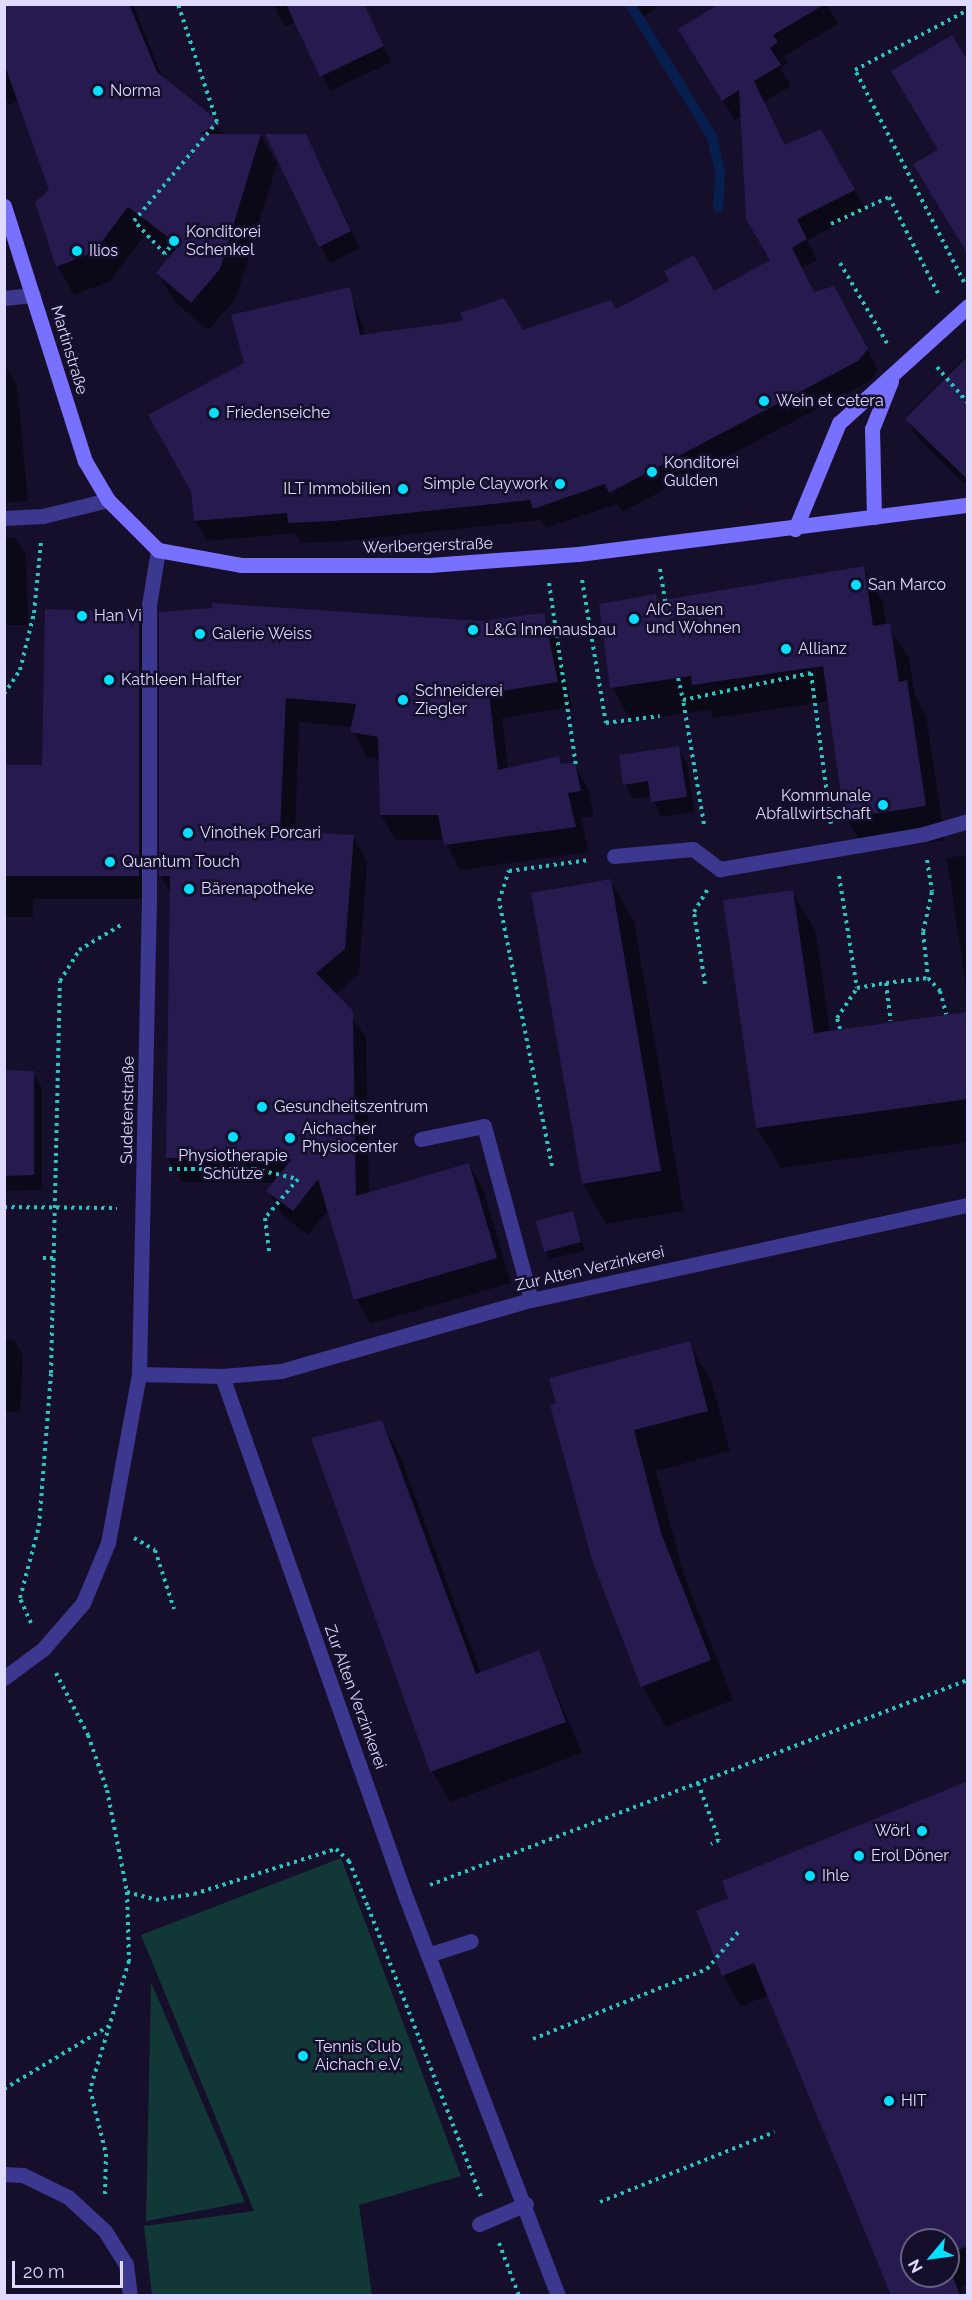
<!DOCTYPE html>
<html>
<head>
<meta charset="utf-8">
<style>
	body { margin:0 }
	#map { position:relative; width:972px; height:2300px; overflow:hidden; background:#150f2c; font-family:Raleway,sans-serif }
	div>[style] { position:absolute }
	[style*='--x'] { left:calc(var(--x)*1px); top:calc(var(--y)*1px); width:calc(var(--w)*1px); rotate:calc(var(--a)*1deg) }
	.green>* { inset:0; background:#113736 }
	.shadow>* { inset:0; background:#0007 }
	.stream>* { height:10px; margin:-5px; padding:0 5px; transform-origin:5px; border-radius:5px; background:#071f4e }
	.building>* { inset:0; background:#261a4f }
	.path>* { height:4px; margin-top:-2px; transform-origin:0; background:repeating-linear-gradient(90deg,#27c6c1 0 3px,transparent 0 7.5px) }
	.lane>* { height:15px; margin:-7.5px; padding:0 7.5px; transform-origin:7.5px; border-radius:7.5px; background:#3c378f }
	.street>* { height:15px; margin:-7.5px; padding:0 7.5px; transform-origin:7.5px; border-radius:7.5px; background:#3c378f }
	.secondary>* { height:15px; margin:-7.5px; padding:0 7.5px; transform-origin:7.5px; border-radius:7.5px; background:#7871ff }
	.dots>* { width:16px; height:16px; translate:-50% -50%; box-sizing:border-box; border:3px solid #150f2c; border-radius:50% }
	span { translate:-50% -50%; white-space:nowrap; text-align:center; line-height:1.15; -webkit-text-stroke:5px #150f2c; paint-order:stroke }
	.poi-label { font-size:16px; color:#dfdaff }
	.left { translate:0 -50%; text-align:left }
	.right { translate:-100% -50%; text-align:right }
	.street-label { font-size:16px; color:#dfdaff }
	.frame { position:absolute; inset:0; border:6px solid #dfdaff; pointer-events:none }
	.north { position:absolute; left:900px; top:2228px; width:60px; height:60px; box-sizing:border-box; background:#150f2c; border:2px solid #666080; border-radius:50%; rotate:241deg; font-size:16px; font-weight:700; line-height:24px; text-align:center; color:#dfdaff }
	.north::after { content:''; display:block; margin:auto; width:21px; height:27px; background:#06e0ff; clip-path:polygon(50% 0,100% 100%,50% 72%,0 100%) }
	.scale { position:absolute; left:12px; top:2261px; width:111px; height:27px; box-sizing:border-box; border:3px solid #dfdaff; border-top:0; padding-left:8px; font-size:18px; line-height:21px; white-space:nowrap; color:#dfdaff; -webkit-text-stroke:4px #150f2c; paint-order:stroke }
</style>
</head>
<body>
<div id="map">
	<div class="green">
		<i style="clip-path:polygon(341px 1858px,461px 2176px,359px 2205px,372px 2295px,152px 2295px,144px 2226px,254px 2211px,141px 1935px)"></i>
		<i style="clip-path:polygon(151px 1982px,245px 2202px,146px 2221px)"></i>
	</div>
	<div class="shadow">
		<i style="clip-path:polygon(4px 4px,133px 4px,163px 79px,227px 136px,261px 136px,277px 164px,236px 298px,208px 330px,175px 302px,158px 273px,173px 256px,145px 235px,110px 281px,74px 295px,57px 266px,51px 191px,19px 100px,9px 105px,4px 97px)"></i>
		<i style="clip-path:polygon(273px 4px,364px 4px,391px 62px,330px 91px,296px 22px,285px 27px)"></i>
		<i style="clip-path:polygon(635px 4px,661px 4px,644px 17px)"></i>
		<i style="clip-path:polygon(718px 4px,827px 4px,838px 24px,784px 56px,788px 63px,780px 68px,791px 86px,764px 102px,786px 146px,820px 131px,866px 210px,807px 240px,817px 260px,802px 268px,815px 294px,845px 308px,878px 370px,870px 381px,622px 512px,617px 504px,546px 528px,541px 520px,345px 541px,301px 543px,295px 533px,207px 541px,196px 521px,245px 364px,349px 289px,366px 336px,523px 332px,714px 293px,772px 261px,742px 116px,735px 120px,692px 50px)"></i>
		<i style="clip-path:polygon(315px 153px,360px 248px,330px 263px,320px 246px)"></i>
		<i style="clip-path:polygon(968px 353px,968px 483px,963px 483px,918px 438px,907px 420px)"></i>
		<i style="clip-path:polygon(4px 363px,17px 385px,28px 501px,4px 503px)"></i>
		<i style="clip-path:polygon(4px 538px,16px 538px,26px 555px,28px 625px,4px 625px)"></i>
		<i style="clip-path:polygon(864px 568px,883px 602px,886px 625px,909px 658px,915px 696px,926px 716px,945px 840px,865px 851px,846px 817px,829px 701px,714px 718px,709px 710px,631px 721px,612px 687px,655px 595px,659px 602px)"></i>
		<i style="clip-path:polygon(138px 613px,152px 637px,152px 899px,33px 899px,33px 917px,4px 917px,4px 766px,43px 767px)"></i>
		<i style="clip-path:polygon(160px 614px,481px 622px,543px 615px,558px 640px,572px 707px,502px 718px,508px 769px,559px 758px,563px 765px,574px 764px,588px 789px,594px 816px,581px 818px,589px 852px,460px 870px,445px 840px,396px 840px,381px 815px,380px 759px,366px 757px,352px 727px,299px 722px,295px 833px,353px 836px,367px 862px,359px 974px,335px 995px,366px 1037px,369px 1194px,469px 1164px,483px 1189px,511px 1283px,370px 1324px,356px 1299px,329px 1209px,308px 1235px,283px 1216px,268px 1191px,274px 1183px,182px 1182px,167px 1157px,171px 894px,160px 875px)"></i>
		<i style="clip-path:polygon(678px 748px,687px 763px,694px 812px,661px 817px,652px 796px,633px 799px,625px 784px)"></i>
		<i style="clip-path:polygon(968px 855px,968px 1002px,947px 858px)"></i>
		<i style="clip-path:polygon(611px 881px,634px 921px,684px 1211px,606px 1224px,583px 1184px)"></i>
		<i style="clip-path:polygon(792px 892px,816px 932px,830px 1032px,968px 1013px,968px 1142px,781px 1168px,757px 1128px)"></i>
		<i style="clip-path:polygon(4px 1072px,33px 1073px,42px 1088px,42px 1190px,4px 1191px)"></i>
		<i style="clip-path:polygon(572px 1213px,585px 1250px,550px 1259px,545px 1251px)"></i>
		<i style="clip-path:polygon(4px 1339px,14px 1340px,23px 1355px,20px 1412px,4px 1411px)"></i>
		<i style="clip-path:polygon(689px 1343px,712px 1383px,730px 1451px,656px 1471px,684px 1575px,733px 1700px,666px 1727px,642px 1686px,558px 1404px)"></i>
		<i style="clip-path:polygon(381px 1421px,399px 1453px,481px 1674px,539px 1652px,582px 1753px,450px 1802px,432px 1771px)"></i>
		<i style="clip-path:polygon(evenodd,968px 1782px,968px 2284px,961px 2287px,964px 2296px,893px 2296px,769px 1995px,741px 2006px,723px 1975px,730px 1899px,968px 1782px,912px 2240px,948px 2240px,948px 2276px,912px 2276px,912px 2240px)"></i>
	</div>
	<div class="stream">
		<i style="--x:630;--y:4;--w:156;--a:58.3"></i>
		<i style="--x:712;--y:137;--w:37;--a:77"></i>
		<i style="--x:720;--y:173;--w:34;--a:93"></i>
	</div>
	<div class="building">
		<i style="clip-path:polygon(4px 4px,129px 4px,157px 72px,221px 123px,199px 134px,261px 134px,220px 269px,191px 303px,156px 273px,179px 245px,128px 207px,94px 252px,56px 267px,35px 202px,49px 190px,4px 63px)"></i>
		<i style="clip-path:polygon(286px 4px,364px 4px,384px 46px,320px 77px)"></i>
		<i style="clip-path:polygon(719px 4px,825px 4px,773px 35px,778px 42px,770px 48px,781px 65px,754px 81px,785px 145px,821px 129px,855px 190px,797px 219px,807px 239px,777px 257px,792px 248px,814px 292px,834px 286px,868px 349px,858px 361px,609px 493px,605px 484px,533px 509px,530px 500px,333px 521px,288px 523px,287px 513px,194px 521px,191px 491px,148px 415px,244px 363px,231px 315px,350px 287px,360px 335px,463px 321px,460px 313px,504px 298px,523px 330px,611px 300px,616px 309px,669px 281px,664px 271px,694px 255px,714px 291px,770px 260px,746px 219px,739px 90px,722px 101px,678px 29px)"></i>
		<i style="clip-path:polygon(952px 35px,968px 61px,968px 255px,913px 164px,938px 150px,891px 71px)"></i>
		<i style="clip-path:polygon(265px 134px,306px 134px,351px 231px,319px 247px)"></i>
		<i style="clip-path:polygon(968px 356px,968px 480px,905px 419px)"></i>
		<i style="clip-path:polygon(864px 566px,873px 626px,890px 623px,899px 682px,907px 680px,926px 806px,844px 818px,823px 666px,692px 685px,691px 676px,610px 688px,599px 604px,656px 594px,657px 601px)"></i>
		<i style="clip-path:polygon(212px 603px,481px 621px,544px 613px,558px 682px,489px 693px,498px 770px,559px 756px,561px 764px,575px 762px,581px 791px,568px 793px,576px 827px,444px 845px,438px 815px,380px 815px,378px 737px,350px 732px,356px 704px,286px 698px,280px 831px,354px 835px,345px 949px,316px 973px,353px 1011px,356px 1196px,469px 1163px,497px 1258px,354px 1300px,318px 1179px,293px 1211px,266px 1191px,292px 1159px,166px 1158px,170px 876px,159px 876px,159px 612px,212px 608px)"></i>
		<i style="clip-path:polygon(45px 609px,139px 612px,139px 876px,4px 876px,4px 765px,42px 765px)"></i>
		<i style="clip-path:polygon(679px 746px,687px 797px,651px 802px,648px 781px,623px 785px,619px 755px)"></i>
		<i style="clip-path:polygon(611px 879px,661px 1171px,582px 1184px,531px 893px)"></i>
		<i style="clip-path:polygon(793px 890px,814px 1033px,968px 1012px,968px 1099px,756px 1128px,723px 900px)"></i>
		<i style="clip-path:polygon(4px 1070px,34px 1071px,34px 1175px,4px 1176px)"></i>
		<i style="clip-path:polygon(573px 1211px,581px 1242px,544px 1252px,536px 1221px)"></i>
		<i style="clip-path:polygon(690px 1341px,708px 1411px,634px 1430px,661px 1533px,711px 1660px,641px 1687px,592px 1560px,550px 1405px,556px 1403px,549px 1378px)"></i>
		<i style="clip-path:polygon(382px 1420px,476px 1674px,539px 1650px,566px 1722px,430px 1772px,311px 1438px)"></i>
		<i style="clip-path:polygon(968px 1781px,968px 2246px,948px 2254px,948px 2240px,912px 2240px,912px 2276px,948px 2276px,948px 2265px,960px 2295px,891px 2295px,754px 1963px,722px 1976px,696px 1911px,728px 1898px,722px 1881px)"></i>
	</div>
	<div class="path">
		<i style="--x:831;--y:224;--w:64;--a:-25"></i>
		<i style="--x:889;--y:197;--w:112;--a:63"></i>
		<i style="--x:174;--y:241;--w:16;--a:125"></i>
		<i style="--x:165;--y:254;--w:45;--a:-133.2"></i>
		<i style="--x:134;--y:221;--w:129;--a:-50"></i>
		<i style="--x:217;--y:122;--w:124;--a:-108.3"></i>
		<i style="--x:840;--y:263;--w:93;--a:59.6"></i>
		<i style="--x:964;--y:282;--w:238;--a:-117.2"></i>
		<i style="--x:855;--y:70;--w:128;--a:-28"></i>
		<i style="--x:937;--y:367;--w:48;--a:49.3"></i>
		<i style="--x:660;--y:569;--w:36;--a:81"></i>
		<i style="--x:582;--y:580;--w:145;--a:80.5"></i>
		<i style="--x:606;--y:723;--w:54;--a:-7.4"></i>
		<i style="--x:549;--y:583;--w:185;--a:81.6"></i>
		<i style="--x:678;--y:678;--w:23;--a:77"></i>
		<i style="--x:4;--y:694;--w:29;--a:-56"></i>
		<i style="--x:20;--y:670;--w:59;--a:-76.2"></i>
		<i style="--x:34;--y:613;--w:71;--a:-84.4"></i>
		<i style="--x:704;--y:824;--w:126;--a:-99.6"></i>
		<i style="--x:683;--y:700;--w:131;--a:-11.9"></i>
		<i style="--x:811;--y:673;--w:152;--a:82.5"></i>
		<i style="--x:927;--y:860;--w:32;--a:81"></i>
		<i style="--x:932;--y:892;--w:41;--a:102.7"></i>
		<i style="--x:923;--y:932;--w:46;--a:83.8"></i>
		<i style="--x:839;--y:876;--w:113;--a:80.9"></i>
		<i style="--x:886;--y:983;--w:38;--a:83"></i>
		<i style="--x:705;--y:984;--w:73;--a:-98.7"></i>
		<i style="--x:694;--y:912;--w:26;--a:-59"></i>
		<i style="--x:840;--y:1029;--w:11;--a:-105"></i>
		<i style="--x:837;--y:1018;--w:36;--a:-56"></i>
		<i style="--x:857;--y:988;--w:29;--a:-10"></i>
		<i style="--x:886;--y:983;--w:42;--a:-6.8"></i>
		<i style="--x:928;--y:978;--w:18;--a:47"></i>
		<i style="--x:940;--y:991;--w:24;--a:75"></i>
		<i style="--x:552;--y:1166;--w:270;--a:-101.3"></i>
		<i style="--x:499;--y:901;--w:32;--a:-72"></i>
		<i style="--x:509;--y:871;--w:81;--a:-7.8"></i>
		<i style="--x:169;--y:1169;--w:85;--a:0"></i>
		<i style="--x:254;--y:1169;--w:45;--a:12.8"></i>
		<i style="--x:298;--y:1179;--w:51;--a:130.2"></i>
		<i style="--x:265;--y:1218;--w:34;--a:83"></i>
		<i style="--x:4;--y:1207;--w:113;--a:0.5"></i>
		<i style="--x:43;--y:1258;--w:11;--a:0"></i>
		<i style="--x:134;--y:1538;--w:24;--a:30"></i>
		<i style="--x:155;--y:1550;--w:62;--a:72.1"></i>
		<i style="--x:31;--y:1623;--w:27;--a:-114"></i>
		<i style="--x:20;--y:1598;--w:74;--a:-75.2"></i>
		<i style="--x:39;--y:1526;--w:153;--a:-85.5"></i>
		<i style="--x:51;--y:1373;--w:392;--a:-88.7"></i>
		<i style="--x:60;--y:981;--w:36;--a:-58"></i>
		<i style="--x:79;--y:950;--w:49;--a:-30.8"></i>
		<i style="--x:56;--y:1673;--w:70;--a:62.7"></i>
		<i style="--x:88;--y:1735;--w:58;--a:70.9"></i>
		<i style="--x:107;--y:1790;--w:104;--a:78.9"></i>
		<i style="--x:127;--y:1892;--w:69;--a:88.3"></i>
		<i style="--x:129;--y:1961;--w:134;--a:106.9"></i>
		<i style="--x:90;--y:2089;--w:67;--a:76.2"></i>
		<i style="--x:106;--y:2154;--w:40;--a:91.4"></i>
		<i style="--x:698;--y:1783;--w:61;--a:69.8"></i>
		<i style="--x:719;--y:1840;--w:9;--a:153"></i>
		<i style="--x:430;--y:1885;--w:576;--a:-20.86"></i>
		<i style="--x:127;--y:1892;--w:30;--a:15"></i>
		<i style="--x:156;--y:1900;--w:38;--a:-9"></i>
		<i style="--x:194;--y:1894;--w:149;--a:-17.6"></i>
		<i style="--x:336;--y:1849;--w:18;--a:43"></i>
		<i style="--x:349;--y:1861;--w:50;--a:67.6"></i>
		<i style="--x:368;--y:1907;--w:311;--a:68.7"></i>
		<i style="--x:533;--y:2039;--w:188;--a:-21.9"></i>
		<i style="--x:707;--y:1969;--w:51;--a:-49.8"></i>
		<i style="--x:4;--y:2089;--w:122;--a:-31"></i>
		<i style="--x:600;--y:2202;--w:188;--a:-21.8"></i>
		<i style="--x:499;--y:2243;--w:57;--a:69.3"></i>
	</div>
	<div class="lane">
		<i style="--x:421;--y:1139;--w:64;--a:-11.7"></i>
		<i style="--x:484;--y:1126;--w:180;--a:74.9"></i>
		<i style="--x:405;--y:1895;--w:429;--a:69.1"></i>
		<i style="--x:428;--y:1955;--w:45;--a:-18"></i>
		<i style="--x:4;--y:2174;--w:19;--a:3"></i>
		<i style="--x:23;--y:2175;--w:50;--a:26.1"></i>
		<i style="--x:68;--y:2197;--w:50;--a:42.6"></i>
		<i style="--x:105;--y:2231;--w:39;--a:58"></i>
		<i style="--x:126;--y:2264;--w:32;--a:83"></i>
		<i style="--x:479;--y:2224;--w:51;--a:-23.1"></i>
	</div>
	<div class="street">
		<i style="--x:4;--y:298;--w:29;--a:-6"></i>
		<i style="--x:4;--y:518;--w:39;--a:-3"></i>
		<i style="--x:43;--y:516;--w:67;--a:-13.8"></i>
		<i style="--x:614;--y:856;--w:79;--a:-5.1"></i>
		<i style="--x:693;--y:849;--w:34;--a:37"></i>
		<i style="--x:720;--y:869;--w:207;--a:-9.7"></i>
		<i style="--x:924;--y:834;--w:46;--a:-16.5"></i>
		<i style="--x:139;--y:1374;--w:83;--a:1.4"></i>
		<i style="--x:222;--y:1376;--w:550;--a:70.58"></i>
		<i style="--x:222;--y:1376;--w:59;--a:-4.8"></i>
		<i style="--x:281;--y:1371;--w:260;--a:-15.9"></i>
		<i style="--x:531;--y:1300;--w:447;--a:-12.3"></i>
		<i style="--x:4;--y:1678;--w:49;--a:-36.6"></i>
		<i style="--x:43;--y:1649;--w:61;--a:-49"></i>
		<i style="--x:83;--y:1603;--w:65;--a:-67.4"></i>
		<i style="--x:108;--y:1543;--w:172;--a:-79.6"></i>
		<i style="--x:139;--y:1374;--w:467;--a:-88.8"></i>
		<i style="--x:149;--y:907;--w:302;--a:-90"></i>
		<i style="--x:149;--y:605;--w:56;--a:-80.7"></i>
	</div>
	<div class="secondary">
		<i style="--x:4;--y:206;--w:268;--a:72.4"></i>
		<i style="--x:85;--y:461;--w:45;--a:59.5"></i>
		<i style="--x:108;--y:500;--w:71;--a:45"></i>
		<i style="--x:158;--y:550;--w:84;--a:10.2"></i>
		<i style="--x:241;--y:565;--w:189;--a:0"></i>
		<i style="--x:430;--y:565;--w:148;--a:-4.3"></i>
		<i style="--x:578;--y:554;--w:393;--a:-7.2"></i>
		<i style="--x:874;--y:517;--w:88;--a:-91.3"></i>
		<i style="--x:872;--y:429;--w:52;--a:-68.4"></i>
		<i style="--x:795;--y:529;--w:115;--a:-67.5"></i>
		<i style="--x:839;--y:423;--w:174;--a:-42.2"></i>
	</div>
	<div class="dots">
		<i style="left:98px;top:91px;background:#06e0ff"></i>
		<i style="left:174px;top:241px;background:#06e0ff"></i>
		<i style="left:77px;top:251px;background:#06e0ff"></i>
		<i style="left:764px;top:401px;background:#06e0ff"></i>
		<i style="left:214px;top:413px;background:#06e0ff"></i>
		<i style="left:652px;top:472px;background:#06e0ff"></i>
		<i style="left:560px;top:484px;background:#06e0ff"></i>
		<i style="left:403px;top:489px;background:#06e0ff"></i>
		<i style="left:856px;top:585px;background:#06e0ff"></i>
		<i style="left:82px;top:616px;background:#06e0ff"></i>
		<i style="left:634px;top:619px;background:#06e0ff"></i>
		<i style="left:473px;top:630px;background:#06e0ff"></i>
		<i style="left:200px;top:634px;background:#06e0ff"></i>
		<i style="left:786px;top:649px;background:#06e0ff"></i>
		<i style="left:109px;top:680px;background:#06e0ff"></i>
		<i style="left:403px;top:700px;background:#06e0ff"></i>
		<i style="left:883px;top:805px;background:#06e0ff"></i>
		<i style="left:188px;top:833px;background:#06e0ff"></i>
		<i style="left:110px;top:862px;background:#06e0ff"></i>
		<i style="left:189px;top:889px;background:#06e0ff"></i>
		<i style="left:262px;top:1107px;background:#06e0ff"></i>
		<i style="left:233px;top:1137px;background:#06e0ff"></i>
		<i style="left:290px;top:1138px;background:#06e0ff"></i>
		<i style="left:922px;top:1831px;background:#06e0ff"></i>
		<i style="left:859px;top:1856px;background:#06e0ff"></i>
		<i style="left:810px;top:1876px;background:#06e0ff"></i>
		<i style="left:303px;top:2056px;background:#06e0ff"></i>
		<i style="left:889px;top:2101px;background:#06e0ff"></i>
	</div>
	<div class="poi-label">
		<span class="left" style="left:110px;top:91px">Norma</span>
		<span class="left" style="left:186px;top:241px">Konditorei<br>Schenkel</span>
		<span class="left" style="left:89px;top:251px">Ilios</span>
		<span class="left" style="left:776px;top:401px">Wein et cetera</span>
		<span class="left" style="left:226px;top:413px">Friedenseiche</span>
		<span class="left" style="left:664px;top:472px">Konditorei<br>Gulden</span>
		<span class="right" style="left:548px;top:484px">Simple Claywork</span>
		<span class="right" style="left:391px;top:489px">ILT Immobilien</span>
		<span class="left" style="left:868px;top:585px">San Marco</span>
		<span class="left" style="left:646px;top:619px">AIC Bauen<br>und Wohnen</span>
		<span class="left" style="left:94px;top:616px">Han Vi</span>
		<span class="left" style="left:485px;top:630px">L&amp;G Innenausbau</span>
		<span class="left" style="left:212px;top:634px">Galerie Weiss</span>
		<span class="left" style="left:798px;top:649px">Allianz</span>
		<span class="left" style="left:121px;top:680px">Kathleen Halfter</span>
		<span class="left" style="left:415px;top:700px">Schneiderei<br>Ziegler</span>
		<span class="right" style="left:871px;top:805px">Kommunale<br>Abfallwirtschaft</span>
		<span class="left" style="left:200px;top:833px">Vinothek Porcari</span>
		<span class="left" style="left:122px;top:862px">Quantum Touch</span>
		<span class="left" style="left:201px;top:889px">Bärenapotheke</span>
		<span class="left" style="left:274px;top:1107px">Gesundheitszentrum</span>
		<span class="left" style="left:302px;top:1138px">Aichacher<br>Physiocenter</span>
		<span style="left:233px;top:1165px">Physiotherapie<br>Schütze</span>
		<span class="right" style="left:910px;top:1831px">Wörl</span>
		<span class="left" style="left:871px;top:1856px">Erol Döner</span>
		<span class="left" style="left:822px;top:1876px">Ihle</span>
		<span class="left" style="left:315px;top:2056px">Tennis Club<br>Aichach e.V.</span>
		<span class="left" style="left:901px;top:2101px">HIT</span>
	</div>
	<div class="street-label">
		<span style="left:69px;top:350px;rotate:73deg">Martinstraße</span>
		<span style="left:428px;top:546px;rotate:-2deg">Werlbergerstraße</span>
		<span style="left:128px;top:1110px;rotate:-89deg">Sudetenstraße</span>
		<span style="left:590px;top:1269px;rotate:-13deg">Zur Alten Verzinkerei</span>
		<span style="left:355px;top:1697px;rotate:70deg">Zur Alten Verzinkerei</span>
	</div>
	<div class="frame"></div>
	<div class="north">N</div>
	<div class="scale">20 m</div>
</div>
</body>
</html>
